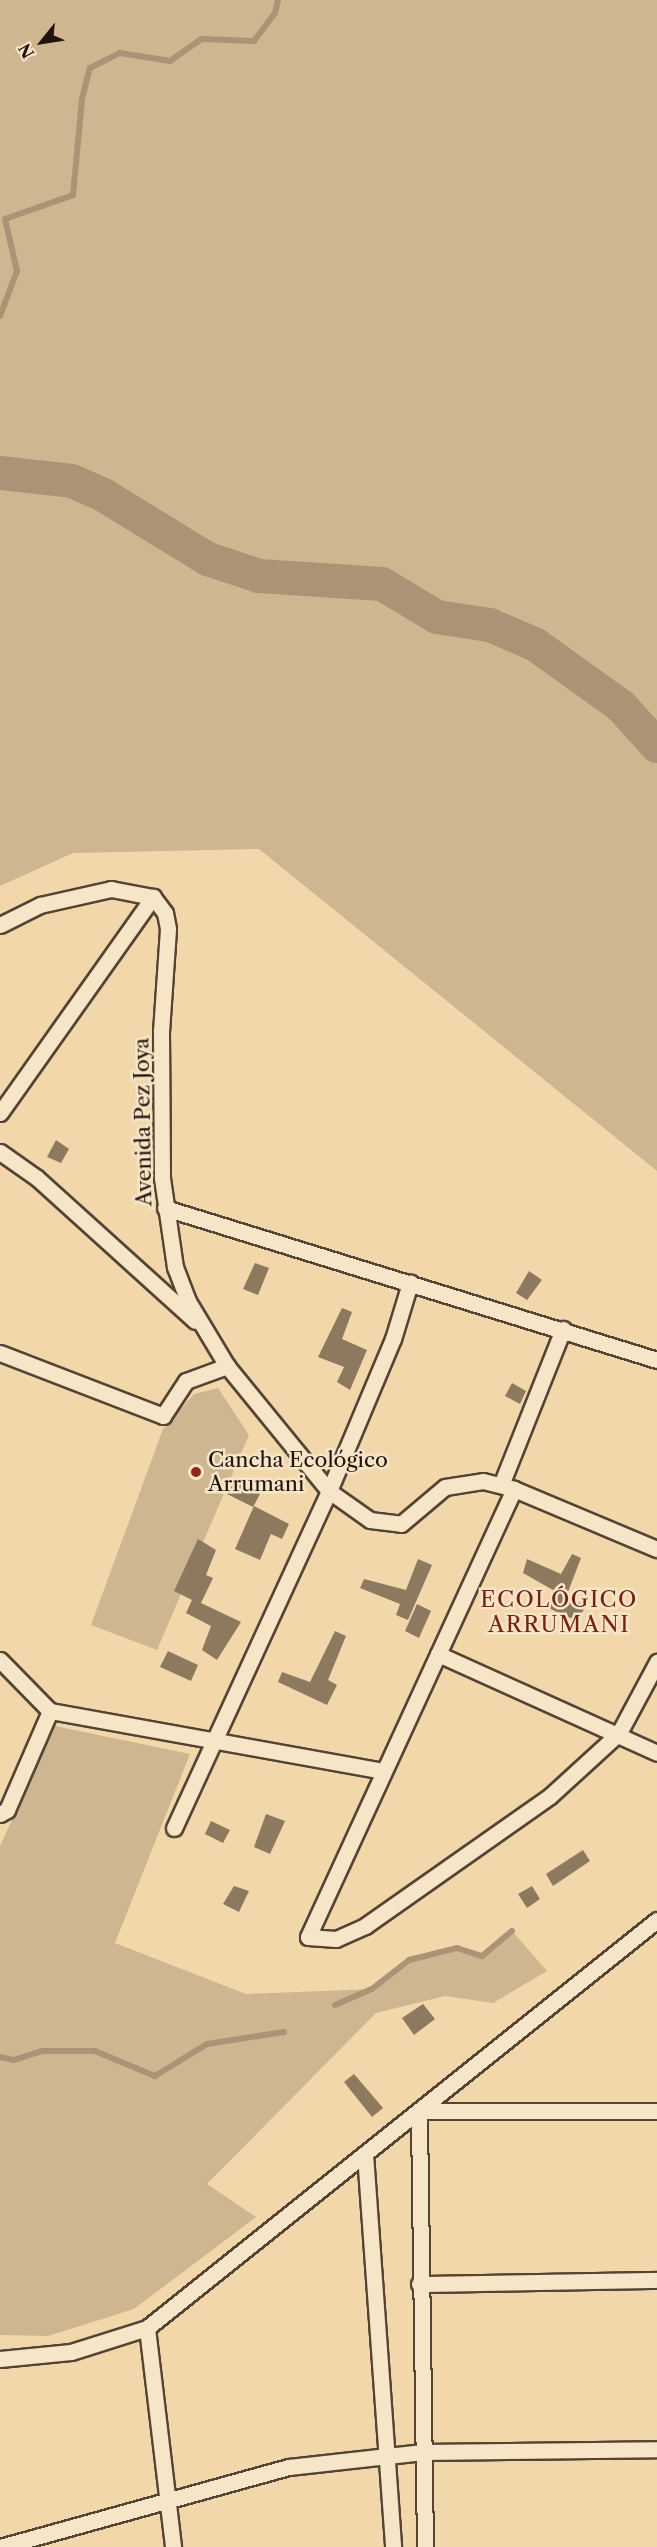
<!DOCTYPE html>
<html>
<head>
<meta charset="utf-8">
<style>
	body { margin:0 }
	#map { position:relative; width:657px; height:2547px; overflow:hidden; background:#f2d7ab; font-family:"Libre Caslon Text",serif }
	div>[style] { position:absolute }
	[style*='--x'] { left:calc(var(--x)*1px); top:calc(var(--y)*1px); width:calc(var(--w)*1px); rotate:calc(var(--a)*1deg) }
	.green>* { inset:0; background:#ceb690 }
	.stream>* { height:6px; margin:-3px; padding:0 3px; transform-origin:3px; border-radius:3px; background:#aa9475 }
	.river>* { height:34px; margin:-17px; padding:0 17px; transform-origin:17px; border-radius:17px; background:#aa9475 }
	.building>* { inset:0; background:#8d795e }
	.roads { filter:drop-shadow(2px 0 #544433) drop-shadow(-2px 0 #544433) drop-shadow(0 2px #544433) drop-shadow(0 -2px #544433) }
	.street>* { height:15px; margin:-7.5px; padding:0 7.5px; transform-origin:7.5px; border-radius:7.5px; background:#f7e5c8 }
	.dots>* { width:16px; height:16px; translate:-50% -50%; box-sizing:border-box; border:3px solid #f7e5c8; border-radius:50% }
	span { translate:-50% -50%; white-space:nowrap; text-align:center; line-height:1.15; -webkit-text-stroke:5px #f7e5c8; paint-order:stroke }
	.street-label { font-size:21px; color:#1f130b }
	.poi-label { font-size:21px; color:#1f130b }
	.left { translate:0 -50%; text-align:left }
	.neighbourhood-label { font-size:22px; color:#7a1f14; letter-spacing:1.5px }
	.north { position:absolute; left:12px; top:12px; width:60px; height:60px; -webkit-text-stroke:4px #f7e5c8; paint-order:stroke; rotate:240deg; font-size:16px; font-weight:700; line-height:24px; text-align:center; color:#1f130b }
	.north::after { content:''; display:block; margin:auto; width:21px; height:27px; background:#1f130b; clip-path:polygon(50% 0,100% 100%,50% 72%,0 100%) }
</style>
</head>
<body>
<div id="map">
	<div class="green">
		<i style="clip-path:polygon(0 0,657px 0,657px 1171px,259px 849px,73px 853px,0 886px)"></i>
		<i style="clip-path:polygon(218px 1388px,249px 1435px,157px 1650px,91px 1625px,163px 1429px,194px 1394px)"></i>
		<i style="clip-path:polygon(55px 1726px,190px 1754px,115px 1943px,246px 1994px,372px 1989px,409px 1960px,457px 1948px,482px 1956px,512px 1931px,547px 1971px,493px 2003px,445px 1996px,376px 2013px,207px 2184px,256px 2217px,134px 2309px,48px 2336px,0 2335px,0 1846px)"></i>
	</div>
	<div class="stream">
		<i style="--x:0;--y:316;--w:48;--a:-69.3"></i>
		<i style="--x:17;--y:271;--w:53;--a:-103"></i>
		<i style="--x:5;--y:219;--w:72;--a:-19.4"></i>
		<i style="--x:73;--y:195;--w:96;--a:-84.6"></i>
		<i style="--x:82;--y:99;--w:32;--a:-76"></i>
		<i style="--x:90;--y:68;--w:34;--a:-27"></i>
		<i style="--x:120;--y:53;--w:51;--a:9.1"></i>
		<i style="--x:170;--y:61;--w:38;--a:-35"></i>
		<i style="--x:201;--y:39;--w:53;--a:2.2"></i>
		<i style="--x:254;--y:41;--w:35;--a:-53"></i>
		<i style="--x:275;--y:13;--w:13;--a:-77"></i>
		<i style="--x:335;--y:2005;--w:40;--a:-23.4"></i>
		<i style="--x:372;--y:1989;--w:47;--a:-38.1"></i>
		<i style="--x:409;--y:1960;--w:49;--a:-14"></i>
		<i style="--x:457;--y:1948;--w:26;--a:18"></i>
		<i style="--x:482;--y:1956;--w:39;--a:-40"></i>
		<i style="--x:0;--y:2057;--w:14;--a:12"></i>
		<i style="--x:14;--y:2060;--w:29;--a:-18"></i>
		<i style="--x:42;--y:2051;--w:53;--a:0"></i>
		<i style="--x:95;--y:2051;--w:65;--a:22.6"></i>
		<i style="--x:155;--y:2076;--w:61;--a:-31.6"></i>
		<i style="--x:207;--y:2044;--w:78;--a:-8.9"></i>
	</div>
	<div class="river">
		<i style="--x:0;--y:473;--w:72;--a:6.3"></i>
		<i style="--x:72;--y:481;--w:36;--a:24"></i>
		<i style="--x:105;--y:496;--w:121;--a:31.5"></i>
		<i style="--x:208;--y:559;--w:54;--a:18.4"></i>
		<i style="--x:259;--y:576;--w:123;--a:3.7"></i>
		<i style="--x:382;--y:584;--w:64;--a:31"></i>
		<i style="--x:437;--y:617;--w:54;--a:8.6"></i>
		<i style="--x:490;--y:625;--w:50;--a:23.5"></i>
		<i style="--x:536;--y:645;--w:105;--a:35.7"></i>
		<i style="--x:621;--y:706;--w:54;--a:48"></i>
	</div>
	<div class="building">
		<i style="clip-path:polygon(56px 1140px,69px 1149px,61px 1163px,47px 1157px)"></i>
		<i style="clip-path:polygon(255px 1263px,269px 1268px,258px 1295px,243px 1289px)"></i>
		<i style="clip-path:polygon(529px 1271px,542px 1280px,527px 1300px,516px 1293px)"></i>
		<i style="clip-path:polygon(342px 1308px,352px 1312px,342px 1339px,367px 1350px,350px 1390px,337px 1382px,344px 1367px,318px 1357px)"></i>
		<i style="clip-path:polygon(512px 1383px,526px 1391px,520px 1404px,505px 1396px)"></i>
		<i style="clip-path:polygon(235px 1481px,260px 1494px,253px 1507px,227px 1494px)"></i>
		<i style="clip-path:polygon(254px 1506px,289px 1524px,282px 1539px,271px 1534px,260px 1560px,235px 1549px)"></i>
		<i style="clip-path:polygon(198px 1539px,216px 1550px,206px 1575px,213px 1578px,201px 1603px,241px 1622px,217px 1660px,202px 1650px,211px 1626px,186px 1613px,192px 1600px,174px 1591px)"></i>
		<i style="clip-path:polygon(572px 1554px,581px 1558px,566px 1597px,585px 1605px,579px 1622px,546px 1607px,553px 1590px,523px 1573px,527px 1559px,561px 1574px)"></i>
		<i style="clip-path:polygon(418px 1559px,432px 1565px,408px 1620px,396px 1615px,400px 1604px,360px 1588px,364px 1579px,406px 1590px)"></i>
		<i style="clip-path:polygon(417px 1604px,431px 1611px,419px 1638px,405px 1631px)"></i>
		<i style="clip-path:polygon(335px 1631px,346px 1636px,328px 1680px,337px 1685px,327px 1705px,278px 1682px,282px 1672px,310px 1682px)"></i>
		<i style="clip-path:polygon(168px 1651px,198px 1665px,191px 1681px,160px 1667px)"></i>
		<i style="clip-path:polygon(266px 1814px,285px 1821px,270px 1854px,254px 1847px)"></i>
		<i style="clip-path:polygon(211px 1821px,230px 1830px,223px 1843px,205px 1834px)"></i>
		<i style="clip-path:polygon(583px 1850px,590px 1861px,553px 1886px,546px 1874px)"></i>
		<i style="clip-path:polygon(234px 1886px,249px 1891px,239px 1912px,223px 1904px)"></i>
		<i style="clip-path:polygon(532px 1886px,540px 1899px,527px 1908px,518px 1894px)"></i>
		<i style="clip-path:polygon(423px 2004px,435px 2019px,414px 2035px,402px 2018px)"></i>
		<i style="clip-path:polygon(354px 2074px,383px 2108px,372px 2117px,344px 2082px)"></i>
	</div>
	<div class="roads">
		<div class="street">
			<i style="--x:0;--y:925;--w:45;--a:-26.6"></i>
			<i style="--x:40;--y:905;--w:73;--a:-12.7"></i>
			<i style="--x:111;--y:889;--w:43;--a:10.8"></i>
			<i style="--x:153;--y:897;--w:20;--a:53"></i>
			<i style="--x:165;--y:913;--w:16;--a:79"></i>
			<i style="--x:168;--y:929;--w:102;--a:93.9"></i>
			<i style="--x:161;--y:1031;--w:147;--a:89.6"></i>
			<i style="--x:162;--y:1178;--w:90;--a:81.7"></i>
			<i style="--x:175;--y:1267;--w:36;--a:69"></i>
			<i style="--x:188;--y:1301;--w:76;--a:59"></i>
			<i style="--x:227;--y:1366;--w:161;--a:50.8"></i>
			<i style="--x:329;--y:1491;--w:50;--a:35.3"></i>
			<i style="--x:370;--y:1520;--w:31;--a:7"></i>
			<i style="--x:401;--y:1524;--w:57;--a:-40.1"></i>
			<i style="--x:445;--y:1487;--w:38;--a:-9"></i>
			<i style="--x:483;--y:1481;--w:32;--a:14"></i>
			<i style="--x:514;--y:1489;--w:155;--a:22.8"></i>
			<i style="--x:0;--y:1113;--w:265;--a:-54.7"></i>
			<i style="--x:0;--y:1152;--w:45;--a:35.1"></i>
			<i style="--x:37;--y:1178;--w:213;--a:42.1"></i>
			<i style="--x:165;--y:1208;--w:515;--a:17.17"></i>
			<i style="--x:0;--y:1353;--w:175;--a:21.1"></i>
			<i style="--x:163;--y:1416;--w:42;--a:-56.7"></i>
			<i style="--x:186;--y:1381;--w:44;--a:-20.1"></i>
			<i style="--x:501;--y:1485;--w:168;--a:-68.3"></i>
			<i style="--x:514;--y:1489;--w:493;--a:114.7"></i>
			<i style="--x:308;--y:1937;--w:28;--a:4"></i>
			<i style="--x:336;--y:1939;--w:32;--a:-24"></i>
			<i style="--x:365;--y:1926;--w:226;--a:-35.1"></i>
			<i style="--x:550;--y:1796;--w:93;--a:-42.4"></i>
			<i style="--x:619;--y:1733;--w:81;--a:-61.8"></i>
			<i style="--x:438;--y:1654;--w:240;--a:24.3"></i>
			<i style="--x:0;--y:1660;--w:71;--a:45.6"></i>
			<i style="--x:50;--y:1711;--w:339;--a:10.2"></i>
			<i style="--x:0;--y:1814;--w:8;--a:-30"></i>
			<i style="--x:7;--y:1810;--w:108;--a:-66.5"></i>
			<i style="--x:174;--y:1828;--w:371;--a:-65.3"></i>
			<i style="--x:329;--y:1491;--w:165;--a:-67.2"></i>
			<i style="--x:393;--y:1339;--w:59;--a:-73.1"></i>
			<i style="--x:365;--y:2154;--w:394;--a:85.9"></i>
			<i style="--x:419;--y:2284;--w:238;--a:-1"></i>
			<i style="--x:147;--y:2328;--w:221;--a:83.2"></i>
			<i style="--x:0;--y:2359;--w:71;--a:-5.6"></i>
			<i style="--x:71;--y:2352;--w:80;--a:-17.5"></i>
			<i style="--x:147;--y:2328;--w:653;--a:-38.66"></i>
			<i style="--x:0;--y:2547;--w:300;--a:-15.5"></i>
			<i style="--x:289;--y:2467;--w:135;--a:-6.4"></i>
			<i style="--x:423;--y:2452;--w:234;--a:-0.7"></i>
			<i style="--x:425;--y:2547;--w:436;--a:-90.8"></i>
			<i style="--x:419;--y:2111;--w:238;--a:0"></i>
		</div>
	</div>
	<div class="dots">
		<i style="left:196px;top:1472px;background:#8f2418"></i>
	</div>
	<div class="street-label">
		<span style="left:143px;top:1122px;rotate:-91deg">Avenida Pez Joya</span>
	</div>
	<div class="poi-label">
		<span class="left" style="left:208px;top:1472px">Cancha Ecológico<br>Arrumani</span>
	</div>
	<div class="neighbourhood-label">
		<span style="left:559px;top:1612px">ECOLÓGICO<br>ARRUMANI</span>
	</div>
	<div class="north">N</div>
</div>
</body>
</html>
